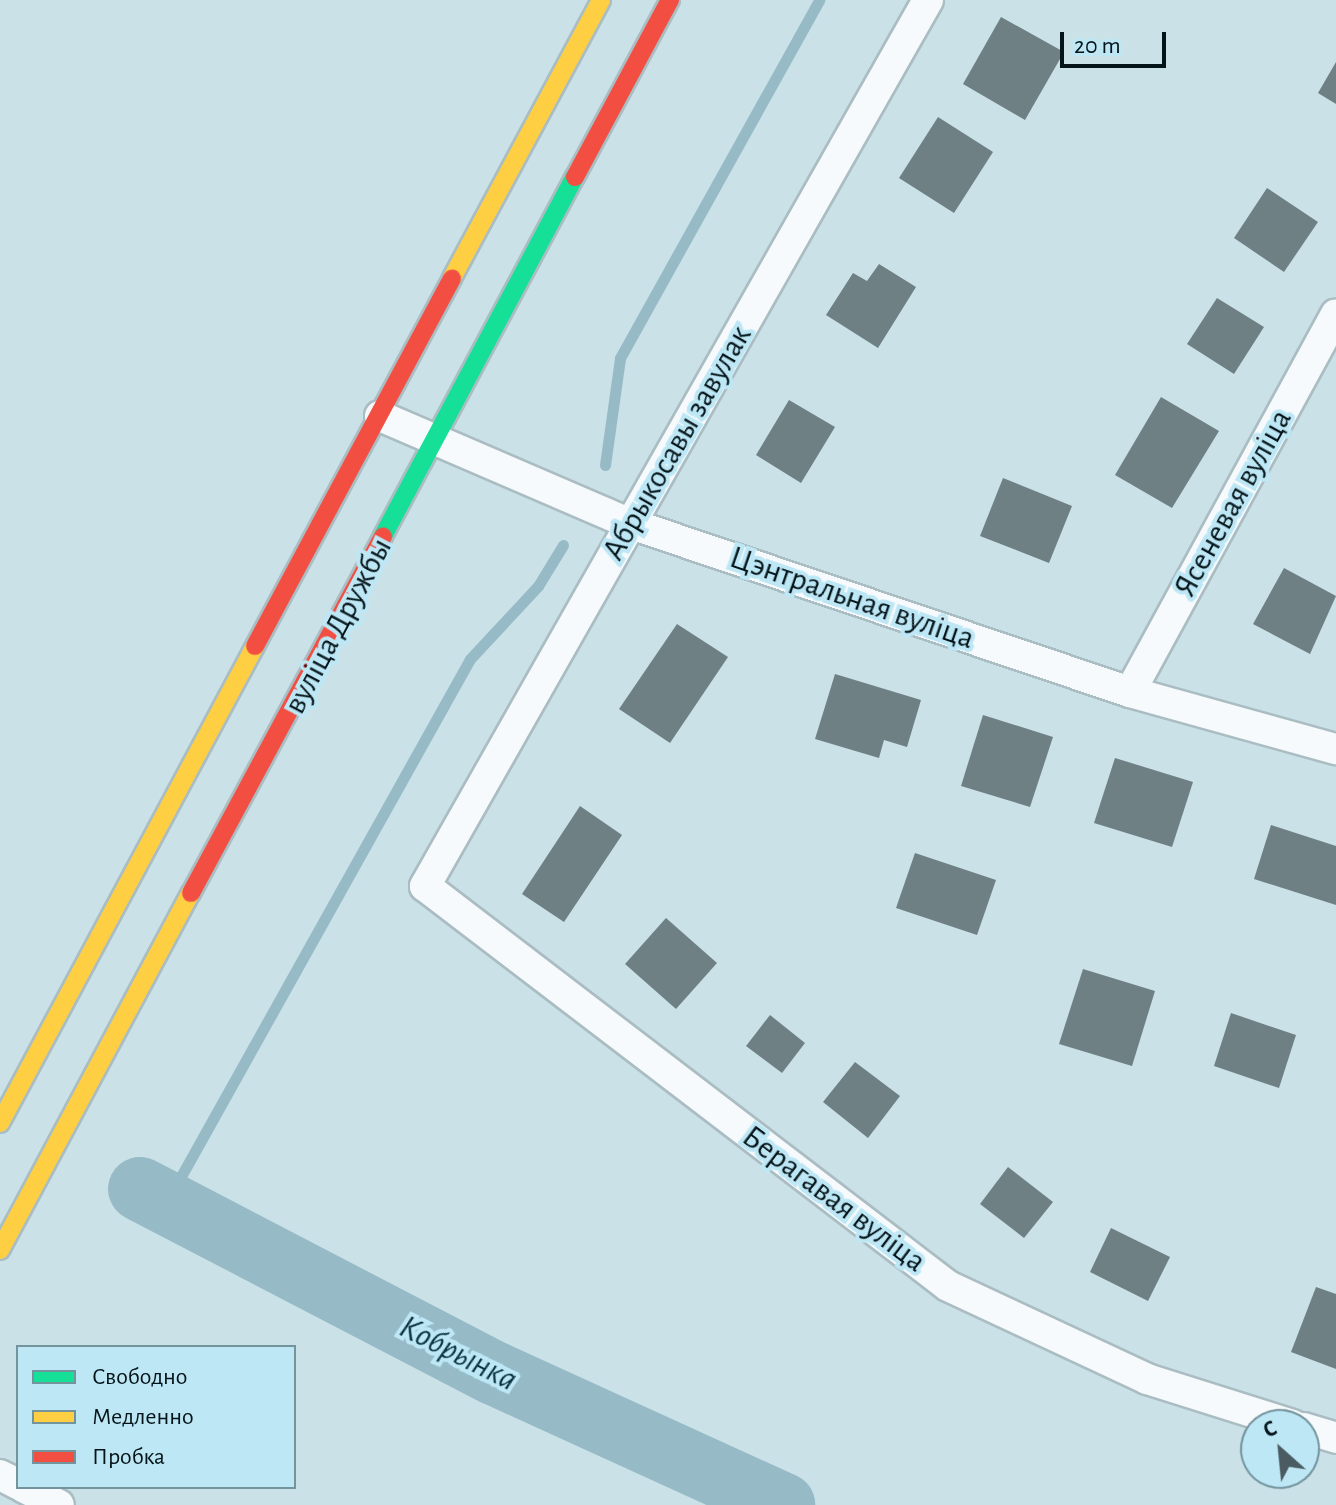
<!DOCTYPE html>
<html>
<head>
<meta charset="utf-8">
<style>
	body { margin:0 }
	#map { position:relative; width:1336px; height:1505px; overflow:hidden; background:#cae1e8; font-family:"Alegreya Sans",sans-serif }
	div>[style] { position:absolute }
	[style*='--x'] { left:calc(var(--x)*1px); top:calc(var(--y)*1px); width:calc(var(--w)*1px); rotate:calc(var(--a)*1deg) }
	.stream>* { height:11px; margin:-5.5px; padding:0 5.5px; transform-origin:5.5px; border-radius:5.5px; background:#96bac6 }
	.river>* { height:64px; margin:-32px; padding:0 32px; transform-origin:32px; border-radius:32px; background:#96bac6 }
	.building>* { inset:0; background:#6e8084 }
	.roads { filter:drop-shadow(2px 0 #aabdc2) drop-shadow(-2px 0 #aabdc2) drop-shadow(0 2px #aabdc2) drop-shadow(0 -2px #aabdc2) }
	.street>* { height:30px; margin:-15px; padding:0 15px; transform-origin:15px; border-radius:15px; background:#f7fafc }
	.fast>* { height:18px; margin:-9px; padding:0 9px; transform-origin:9px; border-radius:9px; background:#16e098 }
	.slow>* { height:18px; margin:-9px; padding:0 9px; transform-origin:9px; border-radius:9px; background:#ffcf43 }
	.jam>* { height:18px; margin:-9px; padding:0 9px; transform-origin:9px; border-radius:9px; background:#f24e42 }
	span { translate:-50% -50%; white-space:nowrap; text-align:center; line-height:1.15; -webkit-text-stroke:8px #bde7f5; paint-order:stroke }
	.street-label { font-size:32px; color:#051419 }
	.water-label { font-size:34px; color:#0c343f; font-style:italic }
	.legend { position:absolute; left:16px; top:1345px; width:280px; height:144px; box-sizing:border-box; background:#bde7f5; border:2px solid #73939d; margin:0; padding:10px 14px; list-style:none; font-size:24px; color:#051419 }
	.legend li { display:flex; align-items:center; gap:16px; height:40px }
	.legend b { width:40px; border:2px solid #73939d }
	.north { position:absolute; left:1240px; top:1409px; width:80px; height:80px; box-sizing:border-box; background:#bde7f5; border:2px solid #73939d; border-radius:50%; rotate:333deg; font-size:22px; font-weight:700; line-height:32px; text-align:center; color:#051419 }
	.north::after { content:''; display:block; margin:auto; width:28px; height:36px; background:#4a5c61; clip-path:polygon(50% 0,100% 100%,50% 72%,0 100%) }
	.scale { position:absolute; left:1060px; top:32px; width:106px; height:36px; box-sizing:border-box; border:4px solid #051419; border-top:0; padding-left:10px; font-size:24px; line-height:28px; white-space:nowrap; color:#051419; -webkit-text-stroke:6px #bde7f5; paint-order:stroke }
</style>
</head>
<body>
<div id="map">
	<div class="stream">
		<i style="--x:605;--y:465;--w:108;--a:-82"></i>
		<i style="--x:620;--y:358;--w:410;--a:-60.9"></i>
		<i style="--x:165;--y:1205;--w:625;--a:-60.81"></i>
		<i style="--x:470;--y:659;--w:100;--a:-47"></i>
		<i style="--x:538;--y:586;--w:48;--a:-58.6"></i>
	</div>
	<div class="river">
		<i style="--x:140;--y:1189;--w:399;--a:27.5"></i>
		<i style="--x:494;--y:1373;--w:318;--a:24.5"></i>
	</div>
	<div class="building">
		<i style="clip-path:polygon(1001px 17px,1064px 52px,1025px 120px,963px 84px)"></i>
		<i style="clip-path:polygon(1336px 62px,1336px 104px,1318px 93px)"></i>
		<i style="clip-path:polygon(938px 117px,993px 152px,954px 213px,899px 178px)"></i>
		<i style="clip-path:polygon(1267px 188px,1318px 222px,1284px 272px,1234px 238px)"></i>
		<i style="clip-path:polygon(879px 264px,916px 287px,878px 348px,826px 315px,853px 273px,867px 281px)"></i>
		<i style="clip-path:polygon(1217px 298px,1264px 327px,1234px 374px,1187px 344px)"></i>
		<i style="clip-path:polygon(1161px 397px,1219px 431px,1172px 508px,1115px 475px)"></i>
		<i style="clip-path:polygon(789px 400px,835px 427px,801px 483px,756px 455px)"></i>
		<i style="clip-path:polygon(1003px 478px,1072px 506px,1049px 563px,980px 536px)"></i>
		<i style="clip-path:polygon(1284px 568px,1336px 596px,1310px 654px,1253px 624px)"></i>
		<i style="clip-path:polygon(677px 624px,728px 657px,670px 743px,619px 709px)"></i>
		<i style="clip-path:polygon(835px 674px,921px 700px,907px 747px,884px 740px,879px 758px,815px 739px)"></i>
		<i style="clip-path:polygon(983px 715px,1053px 737px,1030px 807px,961px 786px)"></i>
		<i style="clip-path:polygon(1115px 758px,1193px 782px,1172px 847px,1094px 823px)"></i>
		<i style="clip-path:polygon(580px 806px,622px 835px,564px 922px,522px 894px)"></i>
		<i style="clip-path:polygon(1271px 825px,1336px 846px,1336px 905px,1254px 879px)"></i>
		<i style="clip-path:polygon(915px 853px,996px 880px,977px 935px,896px 908px)"></i>
		<i style="clip-path:polygon(666px 918px,717px 963px,676px 1009px,625px 964px)"></i>
		<i style="clip-path:polygon(1083px 969px,1155px 991px,1132px 1066px,1059px 1044px)"></i>
		<i style="clip-path:polygon(1231px 1013px,1296px 1035px,1279px 1088px,1214px 1066px)"></i>
		<i style="clip-path:polygon(770px 1015px,805px 1043px,782px 1073px,746px 1046px)"></i>
		<i style="clip-path:polygon(855px 1062px,900px 1096px,868px 1138px,823px 1102px)"></i>
		<i style="clip-path:polygon(1008px 1167px,1053px 1202px,1024px 1238px,980px 1204px)"></i>
		<i style="clip-path:polygon(1111px 1228px,1170px 1257px,1148px 1301px,1090px 1272px)"></i>
		<i style="clip-path:polygon(1316px 1287px,1336px 1294px,1336px 1369px,1291px 1352px)"></i>
	</div>
	<div class="roads">
		<div class="street">
			<i style="--x:928;--y:0;--w:1019;--a:119.58"></i>
			<i style="--x:425;--y:886;--w:658;--a:37.41"></i>
			<i style="--x:948;--y:1286;--w:220;--a:25"></i>
			<i style="--x:1147;--y:1379;--w:153;--a:17.5"></i>
			<i style="--x:380;--y:416;--w:273;--a:23.3"></i>
			<i style="--x:631;--y:524;--w:527;--a:18.61"></i>
			<i style="--x:1130;--y:692;--w:214;--a:15.5"></i>
			<i style="--x:1130;--y:692;--w:430;--a:-61.4"></i>
			<i style="--x:1304;--y:1428;--w:34;--a:17"></i>
			<i style="--x:0;--y:1475;--w:20;--a:27"></i>
			<i style="--x:23;--y:1487;--w:40;--a:26.6"></i>
		</div>
		<div class="fast">
			<i style="--x:383;--y:536;--w:407;--a:-61.9"></i>
		</div>
		<div class="slow">
			<i style="--x:452;--y:278;--w:315;--a:-61.8"></i>
			<i style="--x:0;--y:1123;--w:541;--a:-61.87"></i>
			<i style="--x:0;--y:1250;--w:405;--a:-61.9"></i>
		</div>
		<div class="jam">
			<i style="--x:575;--y:177;--w:201;--a:-61.8"></i>
			<i style="--x:255;--y:646;--w:417;--a:-61.8"></i>
			<i style="--x:191;--y:893;--w:405;--a:-61.7"></i>
		</div>
	</div>
	<div class="street-label">
		<span style="left:677px;top:443px;rotate:-60deg">Абрыкосавы завулак</span>
		<span style="left:1233px;top:503px;rotate:-61deg">Ясеневая вуліца</span>
		<span style="left:852px;top:598px;rotate:19deg">Цэнтральная вуліца</span>
		<span style="left:338px;top:626px;rotate:-62deg">вуліца Дружбы</span>
		<span style="left:834px;top:1199px;rotate:37deg">Берагавая вуліца</span>
	</div>
	<div class="water-label">
		<span style="left:458px;top:1354px;rotate:27deg">Кобрынка</span>
	</div>
	<ul class="legend">
	<li><b style="height:10px;background:#16e098"></b>Свободно</li>
	<li><b style="height:10px;background:#ffcf43"></b>Медленно</li>
	<li><b style="height:10px;background:#f24e42"></b>Пробка</li>
	</ul>
	<div class="north">С</div>
	<div class="scale">20 m</div>
</div>
</body>
</html>
